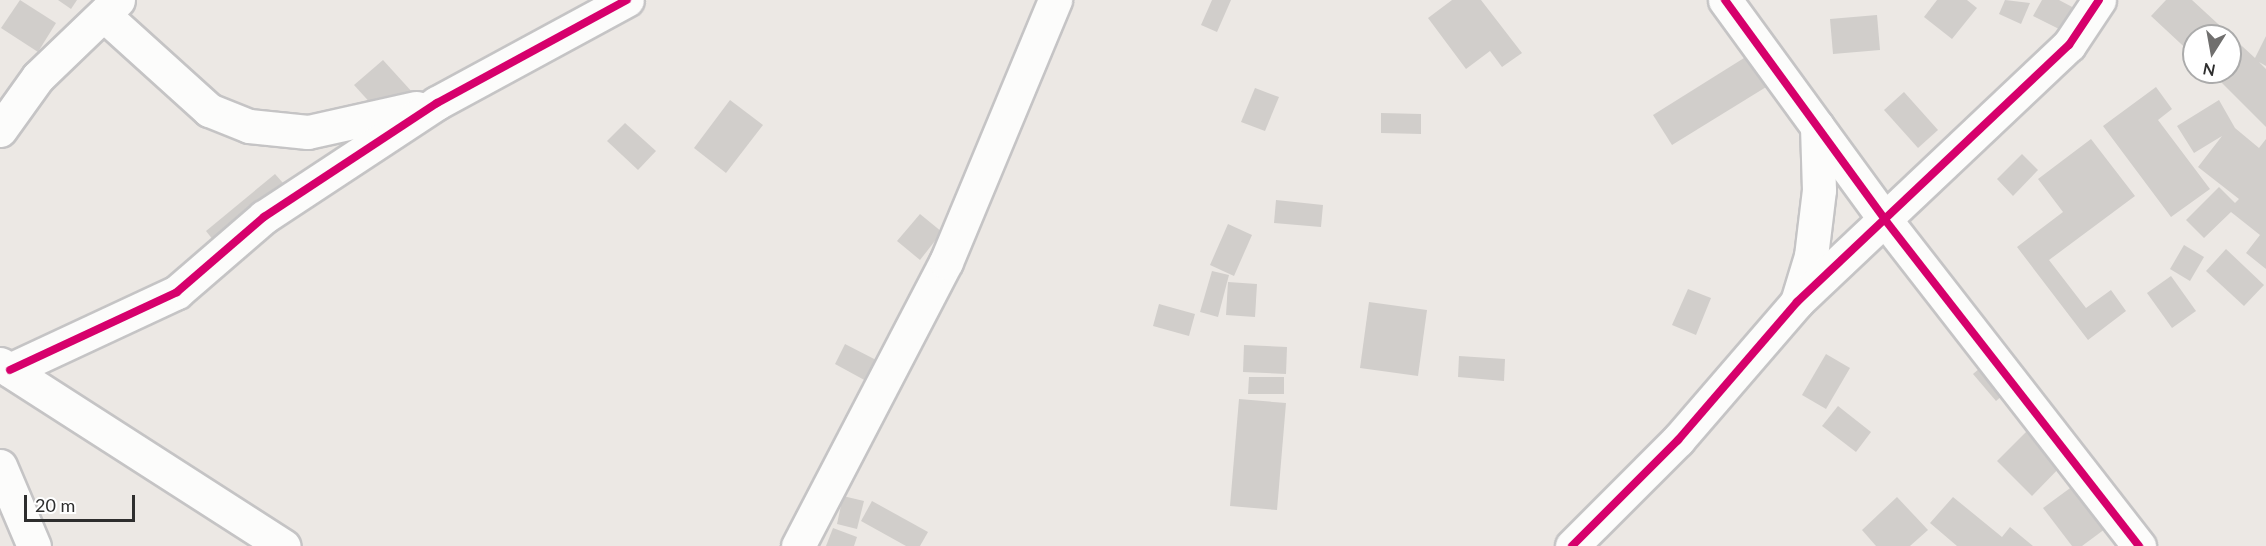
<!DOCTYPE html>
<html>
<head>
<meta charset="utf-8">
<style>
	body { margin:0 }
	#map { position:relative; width:2266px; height:546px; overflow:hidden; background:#ece8e4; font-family:Lato,sans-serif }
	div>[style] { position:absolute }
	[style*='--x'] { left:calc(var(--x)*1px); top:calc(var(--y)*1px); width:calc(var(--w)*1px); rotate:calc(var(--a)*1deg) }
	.building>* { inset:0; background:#d1cecb }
	.roads { filter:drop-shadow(2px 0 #c5c4c5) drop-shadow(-2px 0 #c5c4c5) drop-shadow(0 2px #c5c4c5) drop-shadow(0 -2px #c5c4c5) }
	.minor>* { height:33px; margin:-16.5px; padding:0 16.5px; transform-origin:16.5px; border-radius:16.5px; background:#fcfcfb }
	.secondary>* { height:33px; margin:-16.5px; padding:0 16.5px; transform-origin:16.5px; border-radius:16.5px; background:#fcfcfb }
	.cycleway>* { height:8px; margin:-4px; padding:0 4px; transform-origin:4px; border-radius:4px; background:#d6006c }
	span { translate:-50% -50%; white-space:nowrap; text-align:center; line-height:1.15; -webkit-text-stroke:5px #fff; paint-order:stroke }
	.north { position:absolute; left:2182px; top:24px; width:60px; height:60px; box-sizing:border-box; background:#fff; border:2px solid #ababab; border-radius:50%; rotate:191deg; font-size:16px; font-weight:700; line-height:24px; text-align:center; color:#2e2e2e }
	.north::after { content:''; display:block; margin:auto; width:21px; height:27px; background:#706f6e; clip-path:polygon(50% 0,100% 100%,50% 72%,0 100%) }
	.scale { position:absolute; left:24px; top:495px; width:111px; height:27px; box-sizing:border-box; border:3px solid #2e2e2e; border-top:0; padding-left:8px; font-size:18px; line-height:21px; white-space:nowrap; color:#2e2e2e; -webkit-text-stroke:4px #fff; paint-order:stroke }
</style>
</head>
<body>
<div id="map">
	<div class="building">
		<i style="clip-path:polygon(20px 0,56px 23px,38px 52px,1px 28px)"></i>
		<i style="clip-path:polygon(58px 0,77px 0,71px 9px)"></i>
		<i style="clip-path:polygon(1212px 0,1231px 0,1217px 32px,1201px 25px)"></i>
		<i style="clip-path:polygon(1452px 0,1481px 0,1522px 53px,1502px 67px,1490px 51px,1466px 69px,1428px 18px)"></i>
		<i style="clip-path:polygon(1937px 0,1967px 0,1977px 8px,1952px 39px,1924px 17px)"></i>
		<i style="clip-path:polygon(2005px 0,2030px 3px,2021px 24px,1999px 14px)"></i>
		<i style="clip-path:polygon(2042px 0,2059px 0,2093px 18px,2081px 40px,2033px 16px)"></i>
		<i style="clip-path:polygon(2166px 0,2192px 0,2255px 58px,2266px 36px,2266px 66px,2259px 62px,2266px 69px,2266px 127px,2211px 72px,2230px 72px,2230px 36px,2194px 36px,2194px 56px,2151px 16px)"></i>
		<i style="clip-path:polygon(1877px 15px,1880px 50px,1833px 54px,1830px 19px)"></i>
		<i style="clip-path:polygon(1752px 53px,1771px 84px,1672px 145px,1653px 115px)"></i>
		<i style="clip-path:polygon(383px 60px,413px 93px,384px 118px,354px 85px)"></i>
		<i style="clip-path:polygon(2156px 87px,2172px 109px,2158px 120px,2210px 189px,2171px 217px,2103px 126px)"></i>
		<i style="clip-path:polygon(1255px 88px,1279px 97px,1265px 131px,1241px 122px)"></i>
		<i style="clip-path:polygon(1904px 92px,1938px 130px,1918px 148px,1884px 110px)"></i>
		<i style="clip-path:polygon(730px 100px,763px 125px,726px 173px,694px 148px)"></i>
		<i style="clip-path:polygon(2219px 100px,2235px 128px,2259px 148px,2266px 139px,2266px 269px,2246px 253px,2260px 235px,2231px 212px,2204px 238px,2186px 220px,2219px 187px,2235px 203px,2239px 199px,2198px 167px,2222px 136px,2194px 153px,2177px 126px)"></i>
		<i style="clip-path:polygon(1381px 113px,1421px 114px,1421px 134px,1381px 133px)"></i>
		<i style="clip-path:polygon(625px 123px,656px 151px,638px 170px,607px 141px)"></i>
		<i style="clip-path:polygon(2091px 139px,2135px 196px,2049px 260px,2086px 308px,2111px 290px,2126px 311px,2088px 340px,2017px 247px,2063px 212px,2038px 179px)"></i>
		<i style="clip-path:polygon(2022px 154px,2038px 170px,2013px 196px,1997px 179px)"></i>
		<i style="clip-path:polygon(275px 174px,291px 192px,221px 250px,206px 231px)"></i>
		<i style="clip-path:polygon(1276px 200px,1323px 205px,1321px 227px,1274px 223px)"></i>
		<i style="clip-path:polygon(920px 214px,942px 232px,920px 260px,897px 241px)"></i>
		<i style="clip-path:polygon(1228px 224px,1252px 235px,1234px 276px,1210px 265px)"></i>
		<i style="clip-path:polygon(2184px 245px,2204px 257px,2190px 281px,2170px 269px)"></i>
		<i style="clip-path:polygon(2226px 249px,2264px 285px,2244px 306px,2206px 271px)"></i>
		<i style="clip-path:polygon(1212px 271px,1229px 275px,1218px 317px,1200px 312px)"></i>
		<i style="clip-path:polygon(2171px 276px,2196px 311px,2172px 328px,2147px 293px)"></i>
		<i style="clip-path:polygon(1228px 282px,1257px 284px,1255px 317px,1226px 315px)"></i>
		<i style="clip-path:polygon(1688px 289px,1711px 298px,1696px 335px,1672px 325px)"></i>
		<i style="clip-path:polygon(1369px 302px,1427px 310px,1418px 376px,1360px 368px)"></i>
		<i style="clip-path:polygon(1159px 304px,1195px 314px,1189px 336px,1153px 326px)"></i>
		<i style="clip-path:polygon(845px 344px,878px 361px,868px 382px,835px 364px)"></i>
		<i style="clip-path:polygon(1244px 345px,1287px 347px,1286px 374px,1243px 372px)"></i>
		<i style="clip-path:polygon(1826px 354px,1850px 368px,1826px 409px,1802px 395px)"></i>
		<i style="clip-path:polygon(1459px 356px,1505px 359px,1504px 381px,1458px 377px)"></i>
		<i style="clip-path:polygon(1993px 357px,2017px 383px,1996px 401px,1973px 374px)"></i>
		<i style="clip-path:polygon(1249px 377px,1284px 377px,1284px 394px,1248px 394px)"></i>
		<i style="clip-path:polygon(1239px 399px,1286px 403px,1277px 510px,1230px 506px)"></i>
		<i style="clip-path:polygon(1838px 406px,1871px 432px,1856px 452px,1822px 426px)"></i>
		<i style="clip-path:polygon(2033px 425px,2068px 459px,2032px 496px,1997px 461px)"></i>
		<i style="clip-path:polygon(2077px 483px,2109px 526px,2082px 546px,2072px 546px,2043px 508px)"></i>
		<i style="clip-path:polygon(843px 496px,864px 501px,857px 529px,837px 524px)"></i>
		<i style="clip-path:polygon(1897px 497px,1928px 530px,1910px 546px,1876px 546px,1862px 530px)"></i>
		<i style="clip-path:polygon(1953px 497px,2002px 537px,2010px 527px,2033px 546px,1957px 546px,1930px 523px)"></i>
		<i style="clip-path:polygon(872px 501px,928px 532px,920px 546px,906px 546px,861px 521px)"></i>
		<i style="clip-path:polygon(833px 528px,857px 537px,854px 546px,826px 546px)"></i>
	</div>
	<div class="roads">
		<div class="minor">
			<i style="--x:1725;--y:0;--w:273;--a:53.9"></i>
			<i style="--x:1886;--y:221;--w:412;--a:52.1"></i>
			<i style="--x:104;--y:15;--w:142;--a:42.1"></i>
			<i style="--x:209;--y:110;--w:43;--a:21.8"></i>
			<i style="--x:249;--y:126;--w:59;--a:5.8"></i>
			<i style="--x:308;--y:132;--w:111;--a:-12.5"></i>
			<i style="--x:0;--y:130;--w:65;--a:-54.4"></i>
			<i style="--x:38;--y:77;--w:111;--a:-43.9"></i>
			<i style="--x:1797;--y:302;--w:48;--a:-73.1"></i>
			<i style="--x:1811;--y:256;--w:66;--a:-83.1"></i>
			<i style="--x:1819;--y:190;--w:64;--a:-91.8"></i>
			<i style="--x:10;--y:370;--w:184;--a:-25"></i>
			<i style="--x:177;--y:292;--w:115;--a:-40.8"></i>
			<i style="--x:264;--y:217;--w:207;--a:-33.4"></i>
			<i style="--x:437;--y:103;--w:216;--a:-28.5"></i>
			<i style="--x:0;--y:466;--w:87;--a:67"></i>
			<i style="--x:798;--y:546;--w:320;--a:-62.5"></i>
			<i style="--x:946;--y:262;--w:284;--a:-67.4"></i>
			<i style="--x:1572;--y:546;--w:150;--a:-45"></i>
			<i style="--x:1678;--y:440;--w:182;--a:-49.2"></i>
			<i style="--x:1797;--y:302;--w:374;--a:-43.4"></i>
			<i style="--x:2069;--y:45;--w:54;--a:-56.3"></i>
		</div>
		<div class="secondary">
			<i style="--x:0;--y:364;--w:337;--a:32.7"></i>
		</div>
	</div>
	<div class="cycleway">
		<i style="--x:1725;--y:0;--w:273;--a:53.9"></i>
		<i style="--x:1886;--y:221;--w:412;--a:52.1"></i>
		<i style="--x:10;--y:370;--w:184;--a:-25"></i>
		<i style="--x:177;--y:292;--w:115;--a:-40.8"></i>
		<i style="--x:264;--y:217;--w:207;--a:-33.4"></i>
		<i style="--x:437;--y:103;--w:216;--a:-28.5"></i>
		<i style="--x:1572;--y:546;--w:150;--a:-45"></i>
		<i style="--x:1678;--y:440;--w:182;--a:-49.2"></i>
		<i style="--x:1797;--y:302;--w:374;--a:-43.4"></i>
		<i style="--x:2069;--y:45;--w:54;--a:-56.3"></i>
	</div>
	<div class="north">N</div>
	<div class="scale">20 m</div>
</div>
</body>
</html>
